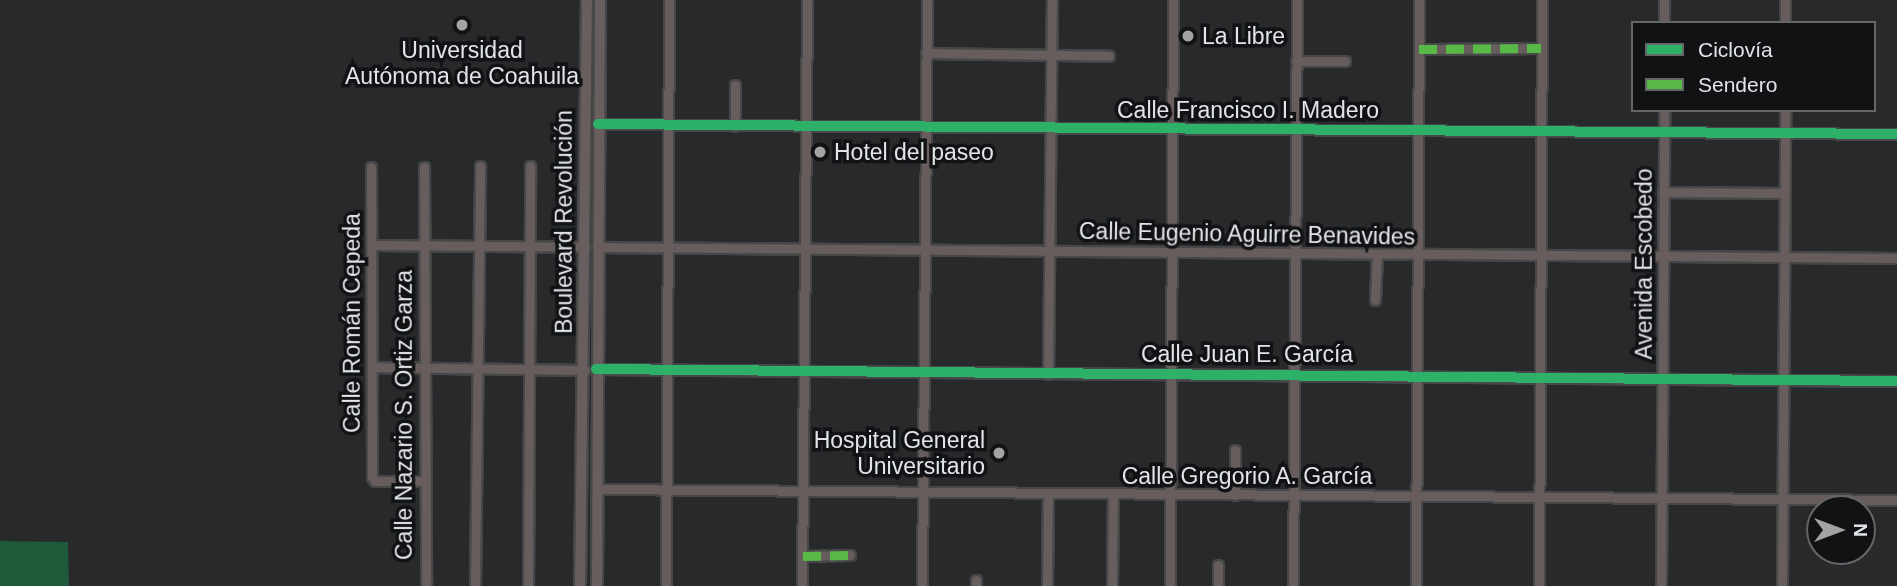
<!DOCTYPE html>
<html>
<head>
<meta charset="utf-8">
<style>
	body { margin:0 }
	#map { position:relative; width:1897px; height:586px; overflow:hidden; background:#27292b; font-family:Arial,sans-serif }
	div>[style] { position:absolute }
	[style*='--x'] { left:calc(var(--x)*1px); top:calc(var(--y)*1px); width:calc(var(--w)*1px); rotate:calc(var(--a)*1deg) }
	.green>* { inset:0; background:#1e5939 }
	.roads { filter:drop-shadow(2px 0 #464748) drop-shadow(-2px 0 #464748) drop-shadow(0 2px #464748) drop-shadow(0 -2px #464748) }
	.minor>* { height:9px; margin:-4.5px; padding:0 4.5px; transform-origin:4.5px; border-radius:4.5px; background:#675d5c }
	.major>* { height:10px; margin:-5px; padding:0 5px; transform-origin:5px; border-radius:5px; background:#685e5d }
	.quiet>* { height:9px; margin-top:-4.5px; transform-origin:0; background:repeating-linear-gradient(90deg,#58b947 0 18px,transparent 0 27px) }
	.cycleway>* { height:10px; margin:-5px; padding:0 5px; transform-origin:5px; border-radius:5px; background:#2db169 }
	.dots>* { width:19px; height:19px; translate:-50% -50%; box-sizing:border-box; border:4px solid #101214; border-radius:50% }
	span { translate:-50% -50%; white-space:nowrap; text-align:center; line-height:1.15; -webkit-text-stroke:7px #101214; paint-order:stroke }
	.poi-label { font-size:23px; color:#e2e4e7 }
	.left { translate:0 -50%; text-align:left }
	.right { translate:-100% -50%; text-align:right }
	.street-label { font-size:23px; color:#e2e4e7 }
	.legend { position:absolute; left:1631px; top:21px; width:245px; height:91px; box-sizing:border-box; background:#101214; border:2px solid #646668; margin:0; padding:9px 12px; list-style:none; font-size:21px; color:#e2e4e7 }
	.legend li { display:flex; align-items:center; gap:14px; height:35px }
	.legend b { width:35px; border:2px solid #646668 }
	.north { position:absolute; left:1806px; top:495px; width:70px; height:70px; box-sizing:border-box; background:#101214; border:2px solid #646668; border-radius:50%; rotate:90deg; font-size:19px; font-weight:700; line-height:28px; text-align:center; color:#e2e4e7 }
	.north::after { content:''; display:block; margin:auto; width:24px; height:32px; background:#a1a3a5; clip-path:polygon(50% 0,100% 100%,50% 72%,0 100%) }
</style>
</head>
<body>
<div id="map">
	<div class="green">
		<i style="clip-path:polygon(0 541px,68px 542px,69px 586px,0 586px)"></i>
	</div>
	<div class="roads">
		<div class="minor">
			<i style="--x:1664;--y:23;--w:23;--a:-90"></i>
			<i style="--x:1785;--y:23;--w:23;--a:-90"></i>
			<i style="--x:1419;--y:49;--w:122;--a:-0.5"></i>
			<i style="--x:926;--y:53;--w:183;--a:0.9"></i>
			<i style="--x:1296;--y:61;--w:49;--a:0"></i>
			<i style="--x:598;--y:124;--w:1299;--a:0.44"></i>
			<i style="--x:735;--y:126;--w:41;--a:-90"></i>
			<i style="--x:371;--y:167;--w:310;--a:89.8"></i>
			<i style="--x:372;--y:477;--w:5;--a:53"></i>
			<i style="--x:375;--y:481;--w:48;--a:0"></i>
			<i style="--x:424;--y:167;--w:419;--a:89.7"></i>
			<i style="--x:1663;--y:192;--w:121;--a:0.5"></i>
			<i style="--x:372;--y:245;--w:213;--a:0.5"></i>
			<i style="--x:597;--y:247;--w:1300;--a:0.48"></i>
			<i style="--x:1375;--y:300;--w:46;--a:-87.5"></i>
			<i style="--x:372;--y:367;--w:213;--a:0.8"></i>
			<i style="--x:596;--y:369;--w:1301;--a:0.53"></i>
			<i style="--x:1048;--y:374;--w:374;--a:-89.4"></i>
			<i style="--x:597;--y:489;--w:1300;--a:0.48"></i>
			<i style="--x:1235;--y:495;--w:45;--a:-90"></i>
			<i style="--x:803;--y:556;--w:47;--a:-1.2"></i>
			<i style="--x:976;--y:580;--w:6;--a:90"></i>
			<i style="--x:475;--y:586;--w:420;--a:-89.3"></i>
			<i style="--x:528;--y:586;--w:420;--a:-89.7"></i>
			<i style="--x:666;--y:586;--w:586;--a:-89.71"></i>
			<i style="--x:802;--y:586;--w:586;--a:-89.51"></i>
			<i style="--x:922;--y:586;--w:586;--a:-89.51"></i>
			<i style="--x:1047;--y:586;--w:93;--a:-89.4"></i>
			<i style="--x:1112;--y:586;--w:92;--a:-89.4"></i>
			<i style="--x:1170;--y:586;--w:586;--a:-89.71"></i>
			<i style="--x:1218;--y:586;--w:21;--a:-90"></i>
			<i style="--x:1293;--y:586;--w:586;--a:-89.61"></i>
			<i style="--x:1416;--y:586;--w:586;--a:-89.71"></i>
			<i style="--x:1539;--y:586;--w:586;--a:-89.71"></i>
			<i style="--x:1661;--y:586;--w:476;--a:-89.6"></i>
			<i style="--x:1782;--y:586;--w:476;--a:-89.6"></i>
		</div>
		<div class="major">
			<i style="--x:580;--y:586;--w:586;--a:-89.32"></i>
			<i style="--x:597;--y:586;--w:586;--a:-89.71"></i>
		</div>
	</div>
	<div class="quiet">
		<i style="--x:1419;--y:49;--w:122;--a:-0.5"></i>
		<i style="--x:803;--y:556;--w:47;--a:-1.2"></i>
	</div>
	<div class="cycleway">
		<i style="--x:598;--y:124;--w:1299;--a:0.44"></i>
		<i style="--x:596;--y:369;--w:1301;--a:0.53"></i>
	</div>
	<div class="dots">
		<i style="left:462px;top:25px;background:#a1a3a5"></i>
		<i style="left:1188px;top:36px;background:#a1a3a5"></i>
		<i style="left:820px;top:152px;background:#a1a3a5"></i>
		<i style="left:999px;top:453px;background:#a1a3a5"></i>
	</div>
	<div class="poi-label">
		<span class="left" style="left:1202px;top:36px">La Libre</span>
		<span style="left:462px;top:63px">Universidad<br>Autónoma de Coahuila</span>
		<span class="left" style="left:834px;top:152px">Hotel del paseo</span>
		<span class="right" style="left:985px;top:453px">Hospital General<br>Universitario</span>
	</div>
	<div class="street-label">
		<span style="left:1248px;top:110px">Calle Francisco I. Madero</span>
		<span style="left:564px;top:222px;rotate:-90deg">Boulevard Revolución</span>
		<span style="left:1247px;top:234px;rotate:1deg">Calle Eugenio Aguirre Benavides</span>
		<span style="left:1644px;top:264px;rotate:-90deg">Avenida Escobedo</span>
		<span style="left:352px;top:323px;rotate:-90deg">Calle Román Cepeda</span>
		<span style="left:1247px;top:354px">Calle Juan E. García</span>
		<span style="left:404px;top:415px;rotate:-90deg">Calle Nazario S. Ortiz Garza</span>
		<span style="left:1247px;top:476px">Calle Gregorio A. García</span>
	</div>
	<ul class="legend">
	<li><b style="height:9px;background:#2db169"></b>Ciclovía</li>
	<li><b style="height:9px;background:#58b947"></b>Sendero</li>
	</ul>
	<div class="north">N</div>
</div>
</body>
</html>
